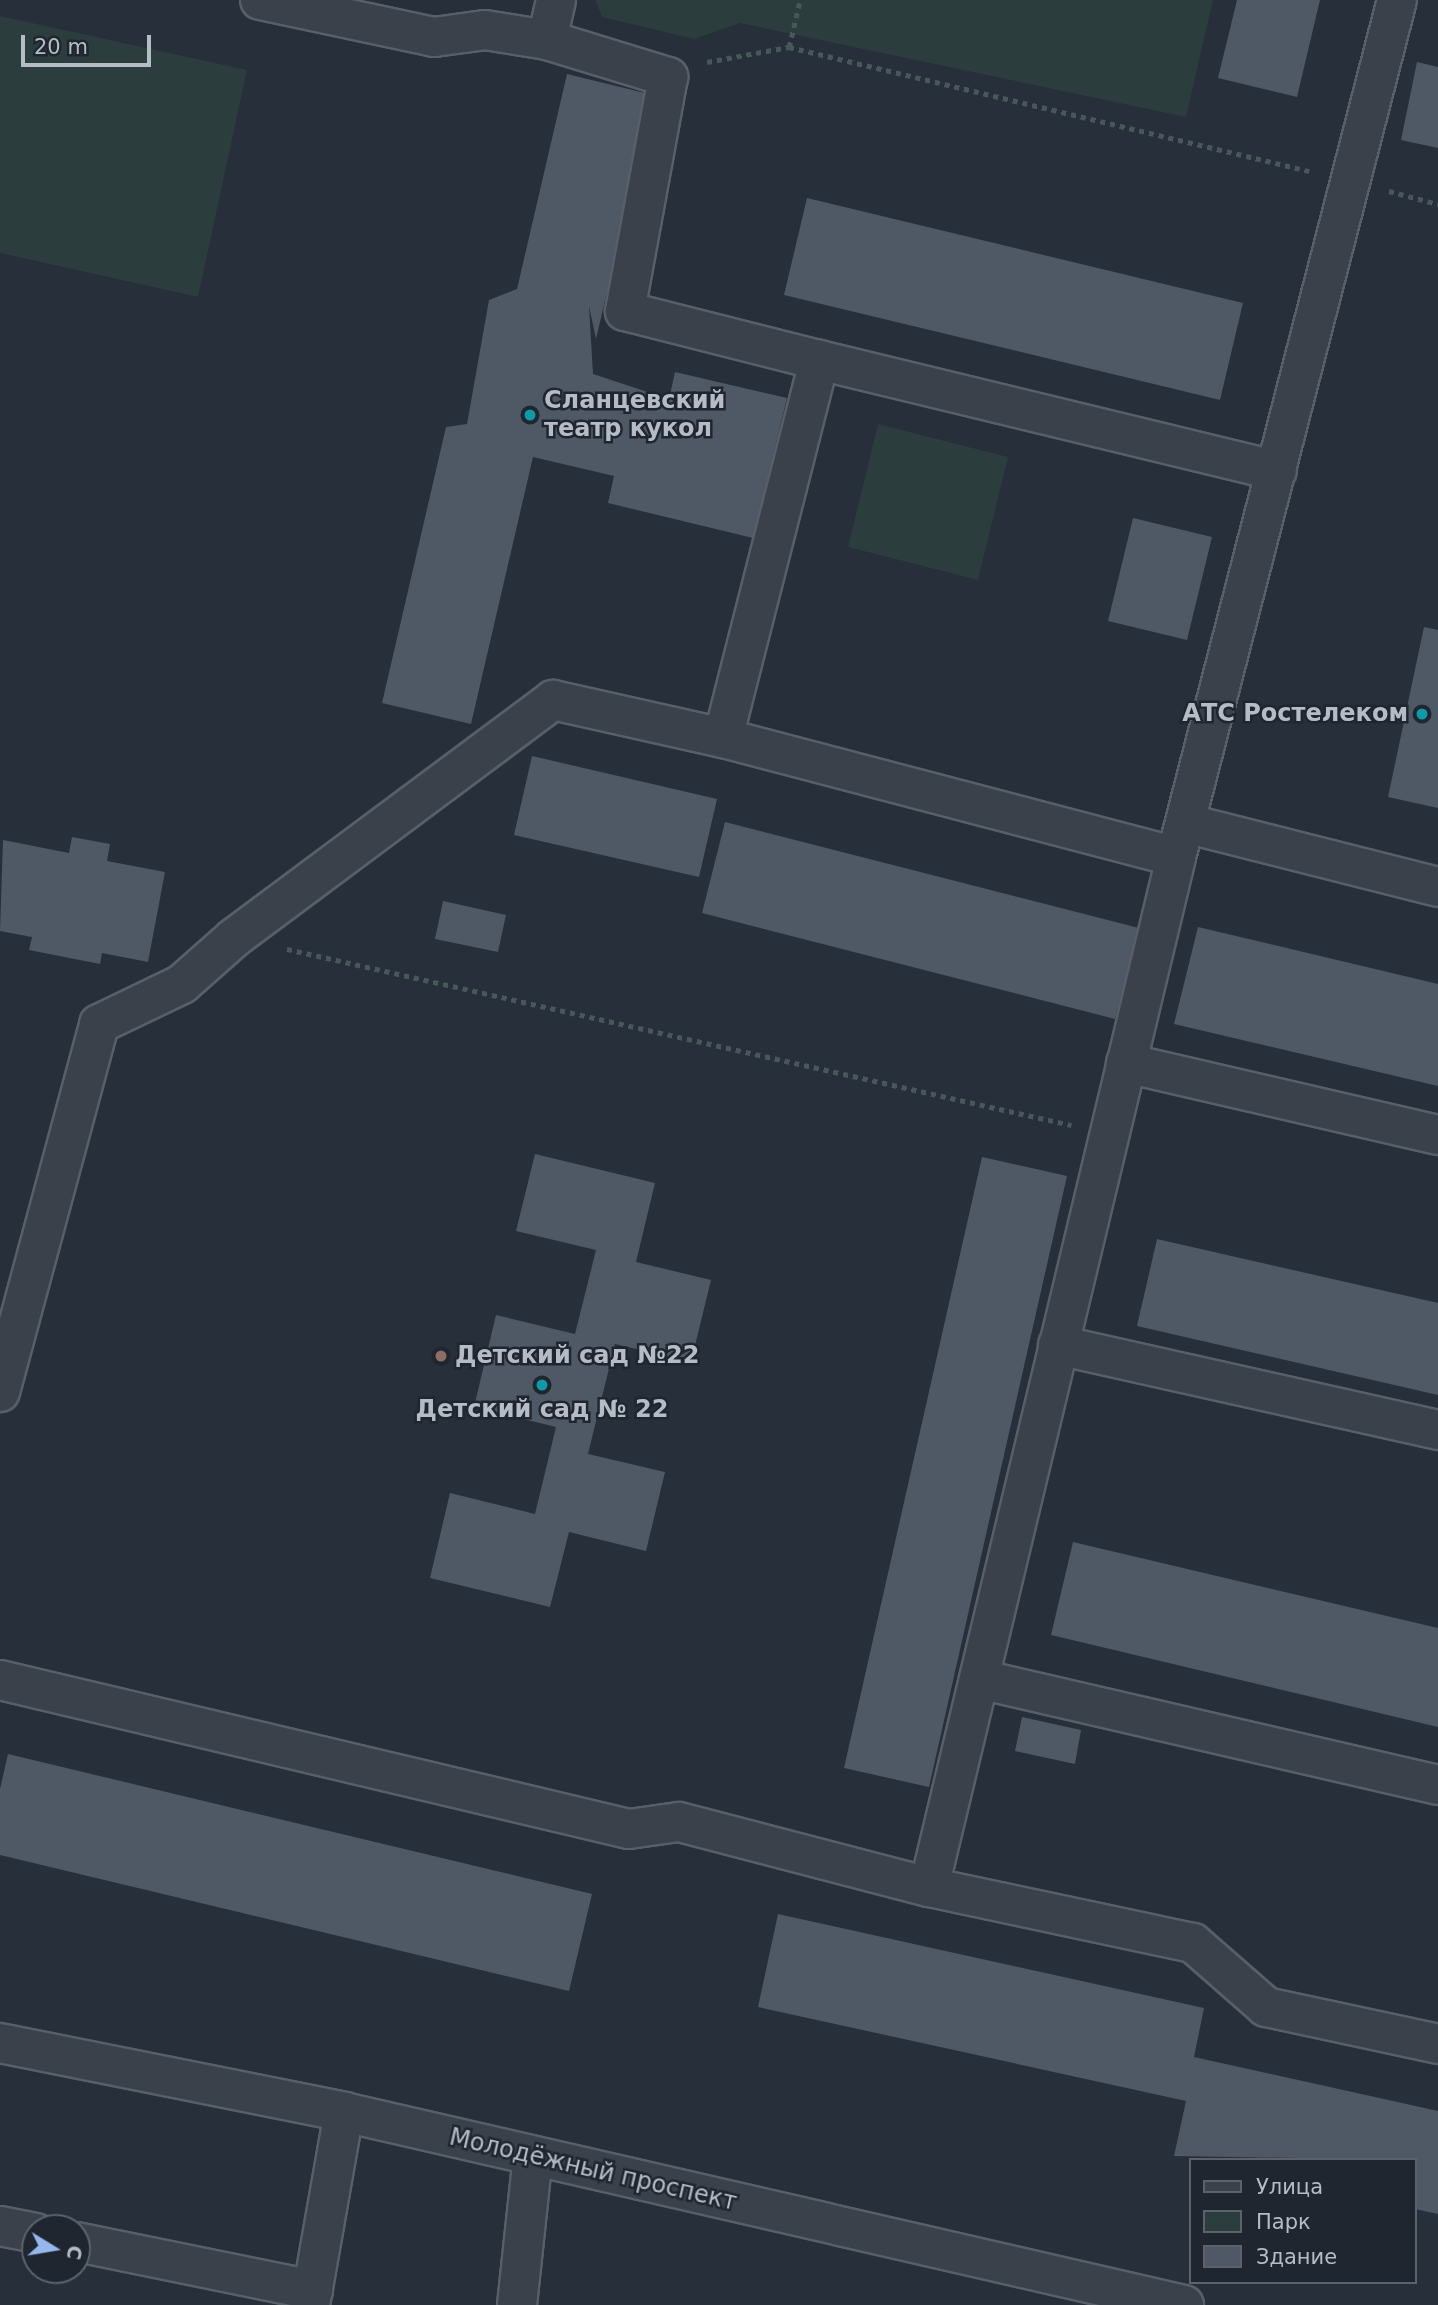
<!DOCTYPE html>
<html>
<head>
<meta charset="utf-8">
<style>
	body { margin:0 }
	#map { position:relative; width:1438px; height:2305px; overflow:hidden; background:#262f3a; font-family:"DejaVu Sans",sans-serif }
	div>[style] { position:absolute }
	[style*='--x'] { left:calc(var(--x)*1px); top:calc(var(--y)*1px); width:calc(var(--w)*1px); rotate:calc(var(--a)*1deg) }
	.green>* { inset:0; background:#2b3d3d }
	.building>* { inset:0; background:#4f5965 }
	.path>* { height:4.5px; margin-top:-2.25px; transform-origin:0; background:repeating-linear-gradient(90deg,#48585a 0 5px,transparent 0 10px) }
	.roads { filter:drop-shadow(2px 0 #585f68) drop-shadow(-2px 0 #585f68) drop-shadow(0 2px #585f68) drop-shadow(0 -2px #585f68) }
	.minor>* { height:38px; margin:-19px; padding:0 19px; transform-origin:19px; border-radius:19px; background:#3a414a }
	.dots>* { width:19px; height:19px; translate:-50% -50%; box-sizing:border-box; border:4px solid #1f262f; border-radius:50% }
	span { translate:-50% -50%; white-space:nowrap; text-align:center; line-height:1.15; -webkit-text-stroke:5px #1f262f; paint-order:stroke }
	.poi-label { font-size:24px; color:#b5bcc6; font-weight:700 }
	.left { translate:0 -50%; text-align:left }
	.right { translate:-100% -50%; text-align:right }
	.street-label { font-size:24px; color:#b5bcc6 }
	.legend { position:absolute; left:1189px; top:2158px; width:228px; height:126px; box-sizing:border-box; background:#1f262f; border:2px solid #5b626b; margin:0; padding:9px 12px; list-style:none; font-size:21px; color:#b5bcc6 }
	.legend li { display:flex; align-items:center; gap:14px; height:35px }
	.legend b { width:35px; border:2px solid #5b626b }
	.north { position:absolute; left:21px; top:2214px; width:70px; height:70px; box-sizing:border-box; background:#1f262f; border:2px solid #5b626b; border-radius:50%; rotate:101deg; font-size:19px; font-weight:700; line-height:28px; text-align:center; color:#b5bcc6 }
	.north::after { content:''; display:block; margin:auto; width:24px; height:32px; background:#95b7eb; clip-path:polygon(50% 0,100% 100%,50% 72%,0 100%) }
	.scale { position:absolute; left:21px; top:35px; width:130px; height:32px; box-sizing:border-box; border:4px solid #b5bcc6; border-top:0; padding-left:9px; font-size:21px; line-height:24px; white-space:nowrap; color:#b5bcc6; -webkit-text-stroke:5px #1f262f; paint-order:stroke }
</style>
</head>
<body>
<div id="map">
	<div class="green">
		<i style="clip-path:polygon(595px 0,1213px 0,1186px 117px,740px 23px,694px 39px,602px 17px)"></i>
		<i style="clip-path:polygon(0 16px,247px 70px,198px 297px,0 253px)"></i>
		<i style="clip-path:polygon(878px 424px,1008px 457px,978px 580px,848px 547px)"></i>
	</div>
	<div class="building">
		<i style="clip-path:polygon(1237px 0,1320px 0,1297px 97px,1218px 78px)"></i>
		<i style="clip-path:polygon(1417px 62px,1438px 67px,1438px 148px,1401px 140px)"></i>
		<i style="clip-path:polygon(567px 74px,653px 95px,596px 339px,589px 306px,593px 374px,669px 399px,675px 372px,787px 398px,753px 538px,608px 503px,614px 476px,533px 457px,471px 724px,382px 703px,446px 427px,467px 424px,489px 300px,517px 289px)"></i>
		<i style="clip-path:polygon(807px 198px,1243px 303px,1220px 400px,784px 295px)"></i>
		<i style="clip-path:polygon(1133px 518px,1212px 537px,1187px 640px,1108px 621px)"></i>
		<i style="clip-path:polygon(1424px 627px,1438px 630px,1438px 808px,1388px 797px)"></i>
		<i style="clip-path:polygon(532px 756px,717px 799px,699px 877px,514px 835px)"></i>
		<i style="clip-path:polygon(725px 822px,1139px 928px,1115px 1019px,702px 913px)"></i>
		<i style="clip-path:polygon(72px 837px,110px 844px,107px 861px,165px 872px,148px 962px,102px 953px,100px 964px,29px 950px,32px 937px,0 931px,3px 840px,69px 853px)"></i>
		<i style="clip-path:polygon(443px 901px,506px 915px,498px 952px,435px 939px)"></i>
		<i style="clip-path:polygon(1198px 927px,1438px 984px,1438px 1086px,1174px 1024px)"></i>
		<i style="clip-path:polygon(535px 1154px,655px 1183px,636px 1262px,711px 1280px,691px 1362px,615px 1344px,588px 1454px,665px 1472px,646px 1551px,569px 1532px,550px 1607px,430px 1578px,450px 1493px,535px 1514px,556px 1427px,474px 1407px,496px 1315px,575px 1334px,596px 1250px,516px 1231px)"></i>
		<i style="clip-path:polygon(982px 1157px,1067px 1176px,929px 1787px,844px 1768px)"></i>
		<i style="clip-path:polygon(1157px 1239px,1438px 1303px,1438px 1395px,1137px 1326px)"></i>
		<i style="clip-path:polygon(1073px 1542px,1438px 1628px,1438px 1727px,1051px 1635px)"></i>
		<i style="clip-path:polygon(1022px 1717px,1081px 1730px,1075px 1764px,1015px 1751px)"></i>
		<i style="clip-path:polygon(8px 1754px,592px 1894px,569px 1991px,0 1855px,0 1789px)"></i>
		<i style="clip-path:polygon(778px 1914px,1204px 2008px,1194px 2057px,1438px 2111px,1438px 2214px,1415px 2209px,1415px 2160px,1174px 2156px,1186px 2101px,758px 2007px)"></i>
	</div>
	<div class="path">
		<i style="--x:789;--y:47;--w:535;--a:13.41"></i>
		<i style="--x:707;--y:62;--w:83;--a:-10.4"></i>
		<i style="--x:789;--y:47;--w:48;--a:-76.8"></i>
		<i style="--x:1389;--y:191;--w:51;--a:14.9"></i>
		<i style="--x:287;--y:949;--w:804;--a:12.65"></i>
	</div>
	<div class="roads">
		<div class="minor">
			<i style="--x:260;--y:0;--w:178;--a:12"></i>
			<i style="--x:434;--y:37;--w:51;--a:-7.8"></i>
			<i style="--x:485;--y:30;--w:63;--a:9.2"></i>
			<i style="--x:547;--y:40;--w:127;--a:17"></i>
			<i style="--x:668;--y:77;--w:238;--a:100.4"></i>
			<i style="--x:625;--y:311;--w:200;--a:14.2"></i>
			<i style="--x:547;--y:40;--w:41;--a:-77.3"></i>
			<i style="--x:723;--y:738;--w:468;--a:14.7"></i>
			<i style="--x:1185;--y:823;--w:261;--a:14.2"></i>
			<i style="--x:1126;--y:1063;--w:320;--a:13"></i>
			<i style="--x:1058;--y:1345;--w:389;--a:12.6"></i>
			<i style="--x:0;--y:1392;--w:381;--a:-74.9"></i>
			<i style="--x:99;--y:1024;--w:92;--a:-25.7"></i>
			<i style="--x:182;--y:984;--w:69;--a:-41.5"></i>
			<i style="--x:234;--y:938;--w:398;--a:-36.7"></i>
			<i style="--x:553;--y:700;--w:174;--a:12.6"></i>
			<i style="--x:723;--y:738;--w:390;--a:-75.7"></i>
			<i style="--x:819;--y:360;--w:471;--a:13.6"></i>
			<i style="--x:979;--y:1679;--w:471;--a:13"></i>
			<i style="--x:0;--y:1680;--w:646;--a:13.33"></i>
			<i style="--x:629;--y:1829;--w:50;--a:-8"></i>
			<i style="--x:679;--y:1822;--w:258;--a:14.6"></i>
			<i style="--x:929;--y:1887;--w:270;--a:12"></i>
			<i style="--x:1193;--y:1943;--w:97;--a:41.2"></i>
			<i style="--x:1266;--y:2007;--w:176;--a:12.1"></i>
			<i style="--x:929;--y:1887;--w:1059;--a:-76.51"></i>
			<i style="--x:1176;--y:857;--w:885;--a:-75.54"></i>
			<i style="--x:0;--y:2043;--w:351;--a:11.3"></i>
			<i style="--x:344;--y:2112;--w:862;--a:12.94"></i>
			<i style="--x:0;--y:2226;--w:36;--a:11"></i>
			<i style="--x:77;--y:2242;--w:241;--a:11.5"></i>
			<i style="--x:310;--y:2305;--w:196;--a:-80"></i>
			<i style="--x:517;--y:2305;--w:150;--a:-83.9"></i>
		</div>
	</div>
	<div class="dots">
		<i style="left:530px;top:415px;background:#0f9aa8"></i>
		<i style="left:1422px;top:714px;background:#0f9aa8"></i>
		<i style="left:441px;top:1356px;background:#8d6e63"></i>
		<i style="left:542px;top:1385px;background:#0f9aa8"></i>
	</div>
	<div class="poi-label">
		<span class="left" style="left:544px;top:415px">Сланцевский<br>театр кукол</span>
		<span class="right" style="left:1408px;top:714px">АТС Ростелеком</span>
		<span class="left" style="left:455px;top:1356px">Детский сад №22</span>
		<span style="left:542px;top:1410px">Детский сад № 22</span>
	</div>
	<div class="street-label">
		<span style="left:593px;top:2170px;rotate:13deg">Молодёжный проспект</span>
	</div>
	<ul class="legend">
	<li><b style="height:9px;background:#3a414a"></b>Улица</li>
	<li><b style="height:19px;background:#2b3d3d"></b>Парк</li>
	<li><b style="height:19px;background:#4f5965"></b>Здание</li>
	</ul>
	<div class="north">С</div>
	<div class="scale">20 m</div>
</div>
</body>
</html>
